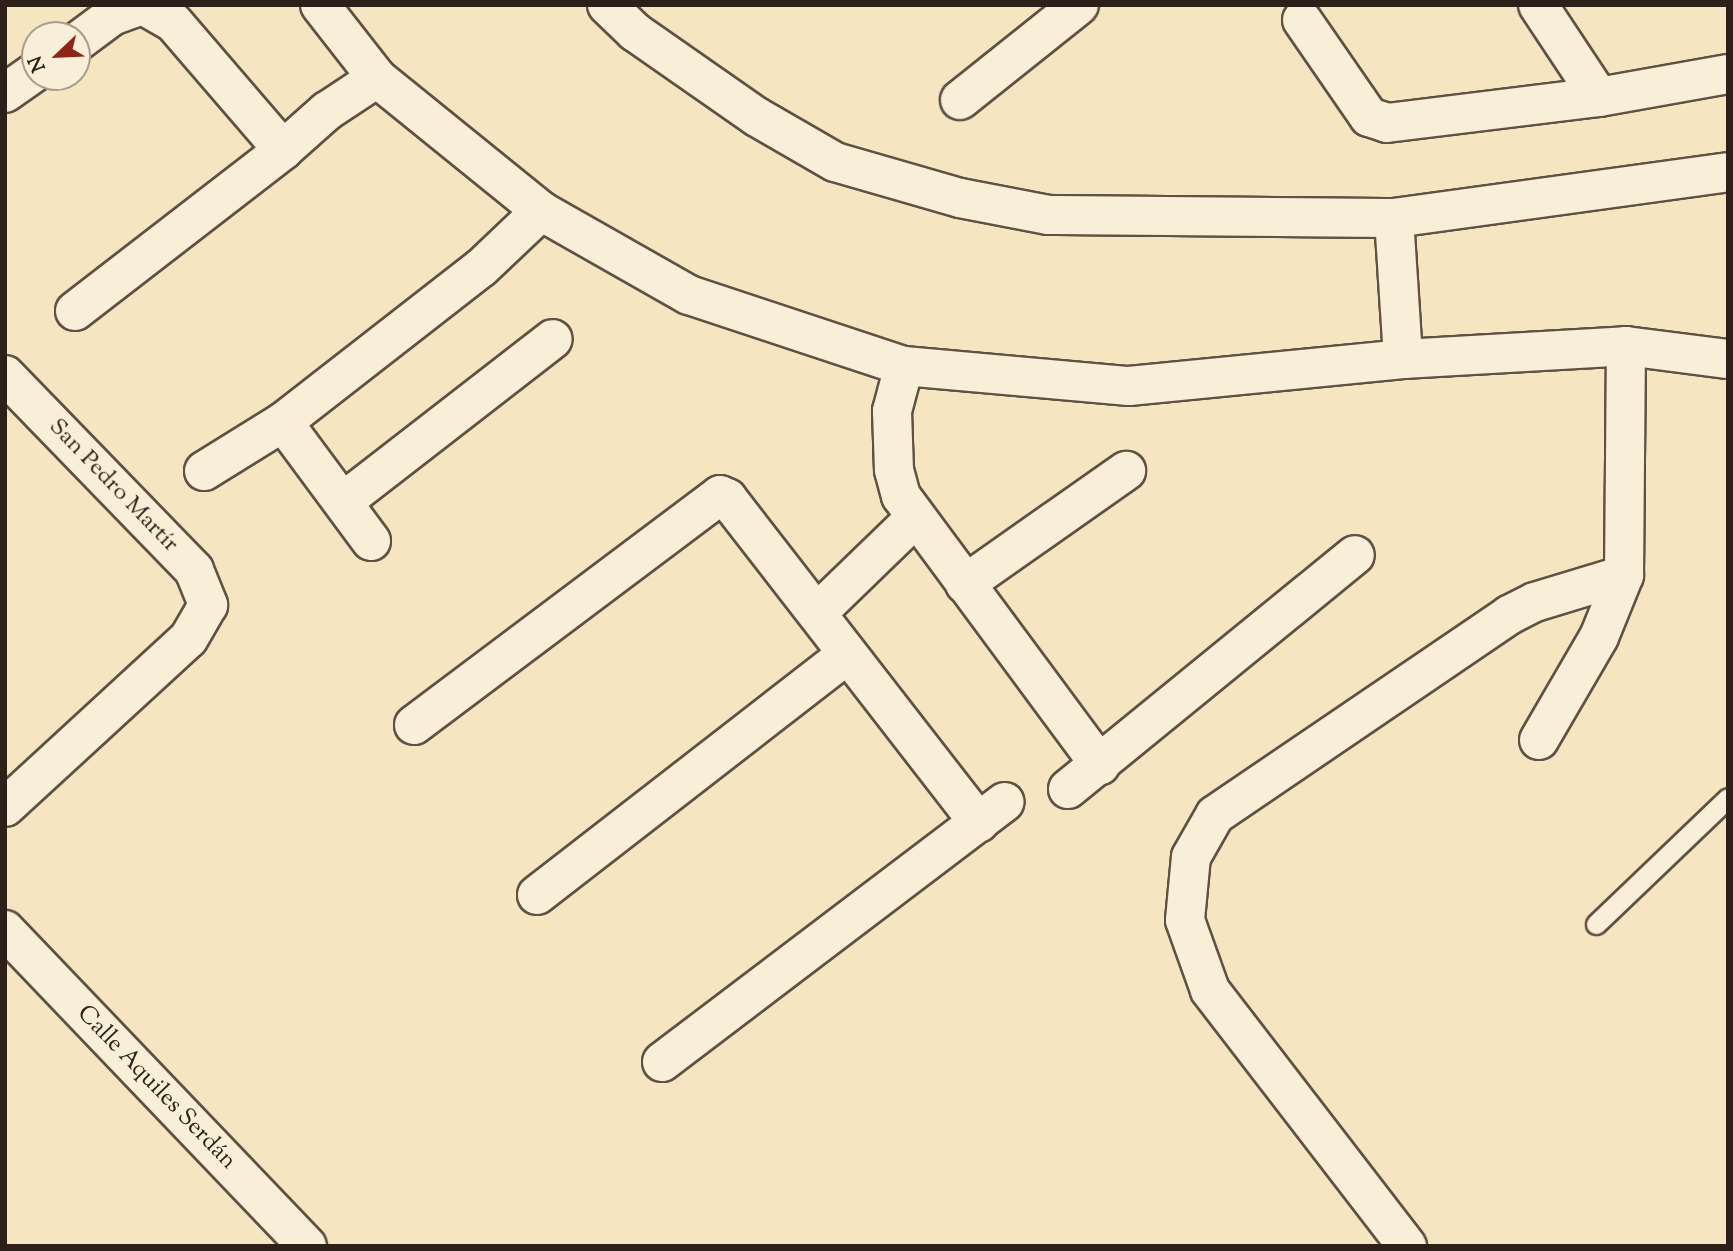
<!DOCTYPE html>
<html>
<head>
<meta charset="utf-8">
<style>
	body { margin:0 }
	#map { position:relative; width:1733px; height:1251px; overflow:hidden; background:#f6e5c1; font-family:"Sorts Mill Goudy",serif }
	div>[style] { position:absolute }
	[style*='--x'] { left:calc(var(--x)*1px); top:calc(var(--y)*1px); width:calc(var(--w)*1px); rotate:calc(var(--a)*1deg) }
	.roads { filter:drop-shadow(2px 0 #5f5143) drop-shadow(-2px 0 #5f5143) drop-shadow(0 2px #5f5143) drop-shadow(0 -2px #5f5143) }
	.lane>* { height:19px; margin:-9.5px; padding:0 9.5px; transform-origin:9.5px; border-radius:9.5px; background:#f9eed7 }
	.street>* { height:38px; margin:-19px; padding:0 19px; transform-origin:19px; border-radius:19px; background:#f9eed7 }
	.secondary>* { height:38px; margin:-19px; padding:0 19px; transform-origin:19px; border-radius:19px; background:#f9eed7 }
	span { translate:-50% -50%; white-space:nowrap; text-align:center; line-height:1.15; -webkit-text-stroke:5px #f9eed7; paint-order:stroke }
	.street-label { font-size:24px; color:#2d2019 }
	.frame { position:absolute; inset:0; border:7px solid #2d2019; pointer-events:none }
	.north { position:absolute; left:21px; top:21px; width:70px; height:70px; box-sizing:border-box; background:#f9eed7; border:2px solid #a79c8b; border-radius:50%; rotate:247deg; font-size:19px; font-weight:700; line-height:28px; text-align:center; color:#2d2019 }
	.north::after { content:''; display:block; margin:auto; width:24px; height:32px; background:#8f2418; clip-path:polygon(50% 0,100% 100%,50% 72%,0 100%) }
</style>
</head>
<body>
<div id="map">
	<div class="roads">
		<div class="lane">
			<i style="--x:1596;--y:924;--w:182;--a:-43.7"></i>
		</div>
		<div class="street">
			<i style="--x:143;--y:5;--w:34;--a:30"></i>
			<i style="--x:173;--y:22;--w:169;--a:49.3"></i>
			<i style="--x:1538;--y:5;--w:110;--a:56.5"></i>
			<i style="--x:1302;--y:20;--w:118;--a:55.4"></i>
			<i style="--x:1369;--y:117;--w:19;--a:18"></i>
			<i style="--x:1387;--y:123;--w:214;--a:-7"></i>
			<i style="--x:1599;--y:97;--w:131;--a:-10.1"></i>
			<i style="--x:77;--y:42;--w:44;--a:-36.6"></i>
			<i style="--x:112;--y:16;--w:33;--a:-20"></i>
			<i style="--x:5;--y:93;--w:37;--a:-35"></i>
			<i style="--x:960;--y:100;--w:152;--a:-38.6"></i>
			<i style="--x:1394;--y:218;--w:141;--a:86.3"></i>
			<i style="--x:75;--y:311;--w:263;--a:-37.7"></i>
			<i style="--x:283;--y:150;--w:59;--a:-41.6"></i>
			<i style="--x:327;--y:111;--w:60;--a:-33.4"></i>
			<i style="--x:904;--y:366;--w:47;--a:104.9"></i>
			<i style="--x:892;--y:411;--w:59;--a:88.1"></i>
			<i style="--x:894;--y:470;--w:27;--a:75"></i>
			<i style="--x:901;--y:496;--w:335;--a:53.5"></i>
			<i style="--x:5;--y:375;--w:272;--a:45.9"></i>
			<i style="--x:194;--y:570;--w:38;--a:68"></i>
			<i style="--x:208;--y:605;--w:39;--a:120"></i>
			<i style="--x:188;--y:639;--w:248;--a:137.4"></i>
			<i style="--x:283;--y:422;--w:148;--a:53.5"></i>
			<i style="--x:204;--y:471;--w:93;--a:-31.8"></i>
			<i style="--x:283;--y:422;--w:251;--a:-37.9"></i>
			<i style="--x:481;--y:268;--w:83;--a:-43.5"></i>
			<i style="--x:344;--y:501;--w:264;--a:-37.8"></i>
			<i style="--x:965;--y:584;--w:197;--a:-35.1"></i>
			<i style="--x:817;--y:613;--w:135;--a:-44.1"></i>
			<i style="--x:414;--y:725;--w:383;--a:-36.9"></i>
			<i style="--x:720;--y:495;--w:8;--a:23"></i>
			<i style="--x:727;--y:498;--w:411;--a:52.2"></i>
			<i style="--x:1539;--y:740;--w:119;--a:-59.8"></i>
			<i style="--x:1599;--y:637;--w:67;--a:-68"></i>
			<i style="--x:1624;--y:575;--w:229;--a:-89.5"></i>
			<i style="--x:1068;--y:789;--w:370;--a:-39.2"></i>
			<i style="--x:537;--y:895;--w:393;--a:-37.8"></i>
			<i style="--x:5;--y:930;--w:437;--a:46.3"></i>
			<i style="--x:662;--y:1062;--w:430;--a:-37.2"></i>
			<i style="--x:1407;--y:1246;--w:323;--a:-127.6"></i>
			<i style="--x:1210;--y:990;--w:74;--a:-109.7"></i>
			<i style="--x:1185;--y:920;--w:63;--a:-84.6"></i>
			<i style="--x:1191;--y:857;--w:48;--a:-60.3"></i>
			<i style="--x:1215;--y:815;--w:356;--a:-34.2"></i>
			<i style="--x:1509;--y:615;--w:29;--a:-27"></i>
			<i style="--x:1535;--y:602;--w:93;--a:-16.9"></i>
		</div>
		<div class="secondary">
			<i style="--x:320;--y:5;--w:93;--a:52"></i>
			<i style="--x:377;--y:78;--w:211;--a:39"></i>
			<i style="--x:541;--y:211;--w:170;--a:29.6"></i>
			<i style="--x:689;--y:295;--w:226;--a:18.3"></i>
			<i style="--x:904;--y:366;--w:226;--a:5.1"></i>
			<i style="--x:1129;--y:386;--w:275;--a:-5.6"></i>
			<i style="--x:1403;--y:359;--w:223;--a:-3.3"></i>
			<i style="--x:1626;--y:346;--w:103;--a:7.3"></i>
			<i style="--x:607;--y:5;--w:39;--a:44"></i>
			<i style="--x:635;--y:32;--w:149;--a:34.9"></i>
			<i style="--x:757;--y:117;--w:90;--a:30"></i>
			<i style="--x:835;--y:162;--w:130;--a:16.1"></i>
			<i style="--x:960;--y:198;--w:90;--a:10.9"></i>
			<i style="--x:1048;--y:215;--w:346;--a:0.5"></i>
			<i style="--x:1394;--y:218;--w:337;--a:-7.8"></i>
		</div>
	</div>
	<div class="street-label">
		<span style="left:113px;top:486px;rotate:46deg">San Pedro Martír</span>
		<span style="left:156px;top:1088px;rotate:46deg">Calle Aquiles Serdán</span>
	</div>
	<div class="frame"></div>
	<div class="north">N</div>
</div>
</body>
</html>
